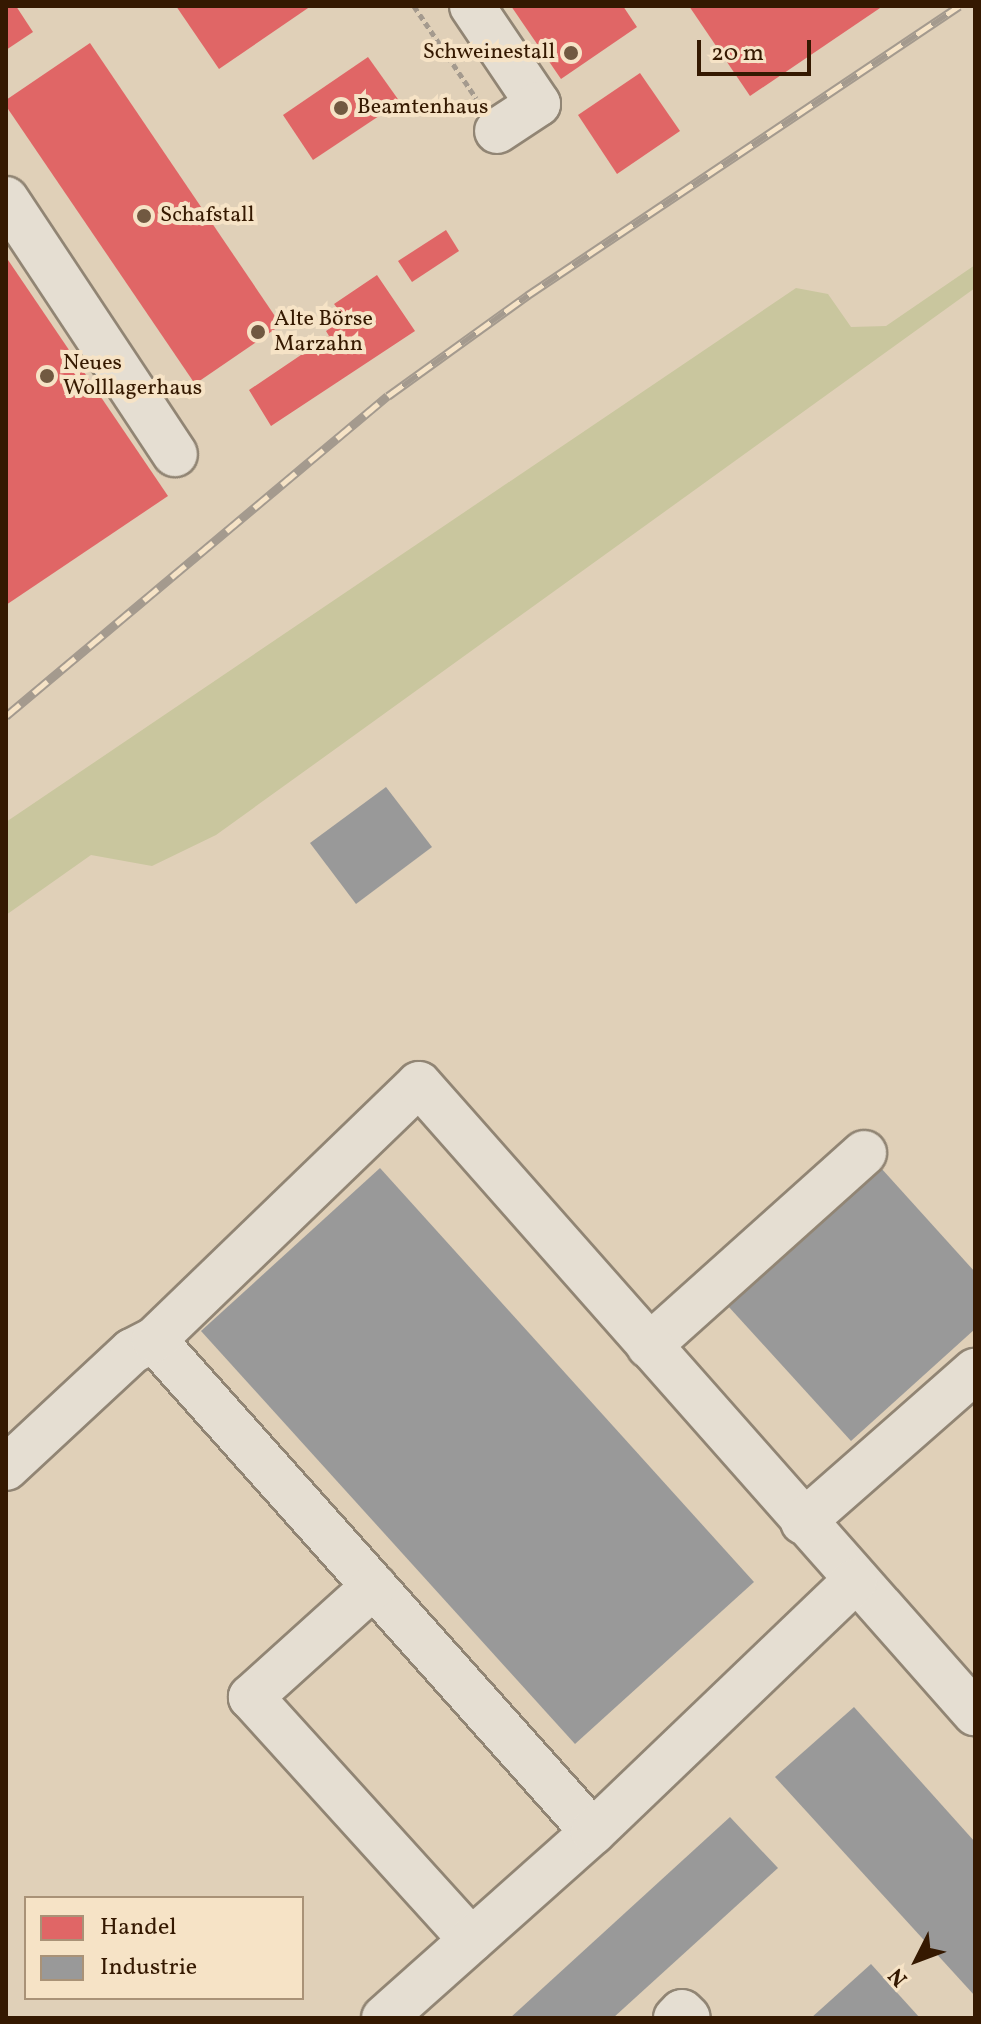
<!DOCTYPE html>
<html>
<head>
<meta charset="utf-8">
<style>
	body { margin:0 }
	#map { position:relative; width:981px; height:2024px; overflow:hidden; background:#e0d0b8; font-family:Vollkorn,serif }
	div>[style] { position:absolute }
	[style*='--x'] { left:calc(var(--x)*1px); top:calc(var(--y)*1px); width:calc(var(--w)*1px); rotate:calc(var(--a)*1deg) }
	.green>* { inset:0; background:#c9c69e }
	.shops>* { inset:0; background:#e06666 }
	.industry>* { inset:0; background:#999 }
	.path>* { height:5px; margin-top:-2.5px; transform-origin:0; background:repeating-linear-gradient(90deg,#a49a8e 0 6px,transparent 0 10px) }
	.roads { filter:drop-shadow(2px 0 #918574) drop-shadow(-2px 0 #918574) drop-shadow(0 2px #918574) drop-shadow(0 -2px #918574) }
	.minor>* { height:44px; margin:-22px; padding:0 22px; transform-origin:22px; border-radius:22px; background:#e5ded2 }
	.rail>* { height:9px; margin-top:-4.5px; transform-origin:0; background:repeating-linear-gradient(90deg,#f6e3c6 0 18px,#a49a8e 0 36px); box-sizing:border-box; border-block:2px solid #a49a8e }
	.dots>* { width:22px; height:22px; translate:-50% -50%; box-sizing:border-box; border:4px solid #f6e3c6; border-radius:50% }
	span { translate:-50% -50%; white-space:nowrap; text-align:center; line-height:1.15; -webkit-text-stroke:8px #f6e3c6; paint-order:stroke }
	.poi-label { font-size:22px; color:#351901 }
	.right { translate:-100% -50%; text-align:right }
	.left { translate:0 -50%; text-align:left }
	.frame { position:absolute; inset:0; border:8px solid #351901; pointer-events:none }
	.legend { position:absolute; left:24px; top:1896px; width:280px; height:104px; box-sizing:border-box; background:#f6e3c6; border:2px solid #a99277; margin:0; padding:10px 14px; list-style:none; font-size:24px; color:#351901 }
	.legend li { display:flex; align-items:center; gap:16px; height:40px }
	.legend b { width:40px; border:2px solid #a99277 }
	.north { position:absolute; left:877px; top:1920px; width:80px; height:80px; -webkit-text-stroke:6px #f6e3c6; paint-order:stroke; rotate:228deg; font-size:22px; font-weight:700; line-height:32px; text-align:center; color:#351901 }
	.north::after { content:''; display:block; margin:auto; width:28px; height:36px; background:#351901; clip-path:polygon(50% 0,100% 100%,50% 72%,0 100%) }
	.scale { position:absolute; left:697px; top:40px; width:114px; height:36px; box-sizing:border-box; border:4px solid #351901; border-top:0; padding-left:10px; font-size:24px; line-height:28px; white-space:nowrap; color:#351901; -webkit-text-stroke:6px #f6e3c6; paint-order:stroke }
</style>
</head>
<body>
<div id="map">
	<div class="green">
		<i style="clip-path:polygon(975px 265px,975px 288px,216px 835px,152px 866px,91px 855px,6px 915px,6px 822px,796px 288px,828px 294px,851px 327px,886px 326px)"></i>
	</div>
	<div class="shops">
		<i style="clip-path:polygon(6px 6px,16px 6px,33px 32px,6px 50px)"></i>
		<i style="clip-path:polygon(176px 6px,311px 6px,219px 69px)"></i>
		<i style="clip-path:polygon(511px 6px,623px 6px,637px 27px,561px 79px)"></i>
		<i style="clip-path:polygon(689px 6px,883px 6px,750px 96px)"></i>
		<i style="clip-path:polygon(90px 43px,281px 325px,195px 384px,6px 106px,6px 100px)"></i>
		<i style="clip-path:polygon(368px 57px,400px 102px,313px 160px,283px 115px)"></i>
		<i style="clip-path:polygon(640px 73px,680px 131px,617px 174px,578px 115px)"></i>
		<i style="clip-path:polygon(446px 230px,459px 251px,412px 282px,398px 261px)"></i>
		<i style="clip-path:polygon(6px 257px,168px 496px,6px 605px)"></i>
		<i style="clip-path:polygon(377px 275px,415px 331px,271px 426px,249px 390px,329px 336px,326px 331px,345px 318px,334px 304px)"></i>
	</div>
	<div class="industry">
		<i style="clip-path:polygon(386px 787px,432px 847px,356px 904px,310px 843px)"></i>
		<i style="clip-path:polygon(380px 1168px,754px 1582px,575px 1744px,201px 1331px)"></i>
		<i style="clip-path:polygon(881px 1168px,975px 1272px,975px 1329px,851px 1441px,728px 1306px)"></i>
		<i style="clip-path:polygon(854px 1707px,975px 1842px,975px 1996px,775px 1777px)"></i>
		<i style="clip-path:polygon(730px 1817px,778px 1868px,613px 2018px,510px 2018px)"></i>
		<i style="clip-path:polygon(871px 1964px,920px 2018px,811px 2018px)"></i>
	</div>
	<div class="path">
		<i style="--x:414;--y:6;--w:111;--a:56"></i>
	</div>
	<div class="roads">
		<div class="minor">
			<i style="--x:472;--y:6;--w:118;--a:56"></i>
			<i style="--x:538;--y:104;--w:49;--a:146.6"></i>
			<i style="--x:6;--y:199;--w:306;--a:56.5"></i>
			<i style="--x:154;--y:1340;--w:659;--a:48.26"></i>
			<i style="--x:649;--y:1346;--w:289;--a:-41.9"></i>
			<i style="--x:6;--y:1468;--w:172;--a:-42.9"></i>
			<i style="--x:132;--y:1351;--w:25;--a:-27"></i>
			<i style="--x:154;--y:1340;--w:368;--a:-44"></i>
			<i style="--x:419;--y:1084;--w:840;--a:48.53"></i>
			<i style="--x:803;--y:1522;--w:229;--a:-41.3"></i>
			<i style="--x:374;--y:1586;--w:166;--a:137.9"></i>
			<i style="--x:251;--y:1697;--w:328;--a:47.8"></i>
			<i style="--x:384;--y:2018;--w:280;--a:-41.7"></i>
			<i style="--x:593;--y:1832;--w:363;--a:-43.8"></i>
			<i style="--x:676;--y:2018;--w:8;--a:-45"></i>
			<i style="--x:682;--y:2012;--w:8;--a:45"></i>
		</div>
	</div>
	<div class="rail">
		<i style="--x:6;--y:716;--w:498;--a:-40"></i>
		<i style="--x:388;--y:396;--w:173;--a:-35.8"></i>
		<i style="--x:528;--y:295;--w:519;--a:-33.84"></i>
	</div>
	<div class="dots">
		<i style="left:571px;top:53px;background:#715941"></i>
		<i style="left:341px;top:108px;background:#715941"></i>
		<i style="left:144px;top:216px;background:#715941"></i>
		<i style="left:258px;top:332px;background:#715941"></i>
		<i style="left:47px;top:376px;background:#715941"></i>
	</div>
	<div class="poi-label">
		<span class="right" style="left:555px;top:53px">Schweinestall</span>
		<span class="left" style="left:357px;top:108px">Beamtenhaus</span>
		<span class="left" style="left:160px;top:216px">Schafstall</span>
		<span class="left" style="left:274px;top:332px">Alte Börse<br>Marzahn</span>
		<span class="left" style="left:63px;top:376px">Neues<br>Wolllagerhaus</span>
	</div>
	<div class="frame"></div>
	<ul class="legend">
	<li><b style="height:22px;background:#e06666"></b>Handel</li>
	<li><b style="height:22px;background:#999"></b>Industrie</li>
	</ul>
	<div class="north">N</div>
	<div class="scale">20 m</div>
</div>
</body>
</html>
